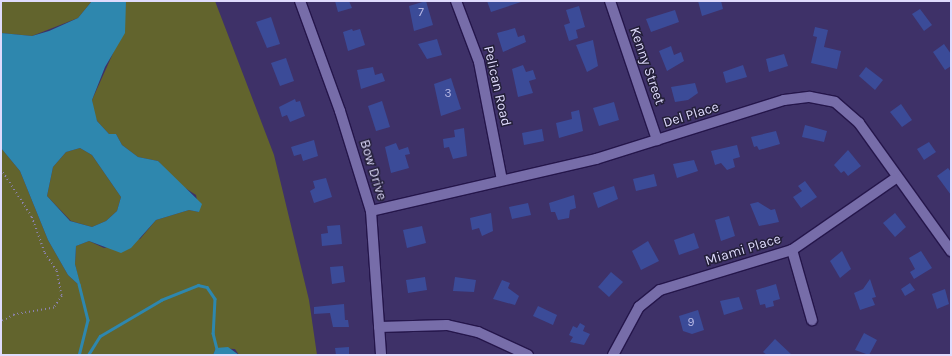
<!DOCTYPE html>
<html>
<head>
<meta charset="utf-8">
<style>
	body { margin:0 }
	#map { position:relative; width:952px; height:356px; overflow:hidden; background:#3e3168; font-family:Karla,sans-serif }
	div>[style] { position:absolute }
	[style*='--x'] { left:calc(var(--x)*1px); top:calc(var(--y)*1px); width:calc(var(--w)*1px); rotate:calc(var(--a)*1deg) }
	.green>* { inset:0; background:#62642d }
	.water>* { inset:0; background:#2e87ae }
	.stream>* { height:2.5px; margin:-1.25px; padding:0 1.25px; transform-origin:1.25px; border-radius:1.25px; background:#2e87ae }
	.building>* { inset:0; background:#3b4b98 }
	.path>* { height:1.5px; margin-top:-0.75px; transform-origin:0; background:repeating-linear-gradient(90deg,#8c83b0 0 1px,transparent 0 4px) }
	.roads { filter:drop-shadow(1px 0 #25164b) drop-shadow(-1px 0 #25164b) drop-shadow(0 1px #25164b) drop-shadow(0 -1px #25164b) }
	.street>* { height:10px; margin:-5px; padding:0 5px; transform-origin:5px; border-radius:5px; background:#776da9 }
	span { translate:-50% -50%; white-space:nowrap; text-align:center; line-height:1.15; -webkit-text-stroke:3px #231f38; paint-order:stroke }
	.number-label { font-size:12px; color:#b6b7e4 }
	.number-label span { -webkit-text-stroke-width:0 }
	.street-label { font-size:14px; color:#dfdbfd }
	.frame { position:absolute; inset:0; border:2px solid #dfdbfd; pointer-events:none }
</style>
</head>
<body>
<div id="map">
	<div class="green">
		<i style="clip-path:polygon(1px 1px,92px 1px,78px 18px,32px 36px,1px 33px)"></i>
		<i style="clip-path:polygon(126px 1px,215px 1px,274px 155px,309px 300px,317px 355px,239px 355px,235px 349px,216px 348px,213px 355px,1px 355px,1px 148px,20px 171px,48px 240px,68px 275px,80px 286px,75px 264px,76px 246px,89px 241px,104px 248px,140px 239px,156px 220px,189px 210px,199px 212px,196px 195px,179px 184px,158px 161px,138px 157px,122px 145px,116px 134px,109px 134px,97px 121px,93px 111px,92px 100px,123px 31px)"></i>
		<i style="clip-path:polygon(80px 148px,92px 155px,121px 197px,117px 211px,106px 221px,92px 227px,71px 221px,47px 196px,53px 167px,66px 152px)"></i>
	</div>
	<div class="water">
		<i style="clip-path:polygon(evenodd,92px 1px,126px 1px,125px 33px,105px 67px,92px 100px,97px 121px,109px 134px,116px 134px,122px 145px,138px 157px,158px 161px,202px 204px,199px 212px,189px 210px,156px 220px,131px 248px,121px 253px,89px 241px,76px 246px,75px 264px,81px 287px,68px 275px,48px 240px,20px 171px,1px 148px,1px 33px,32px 36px,49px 31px,78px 18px,92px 1px,80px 148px,92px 155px,121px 197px,117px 211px,106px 221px,92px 227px,70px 221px,47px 196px,53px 167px,66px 152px,80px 148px)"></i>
		<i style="clip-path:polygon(228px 347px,239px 355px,213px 355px,216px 348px)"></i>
	</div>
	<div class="stream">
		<i style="--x:79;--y:284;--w:37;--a:76"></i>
		<i style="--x:88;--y:320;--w:36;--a:104"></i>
		<i style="--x:88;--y:355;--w:22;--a:-58"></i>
		<i style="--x:100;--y:336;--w:71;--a:-30.5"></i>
		<i style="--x:161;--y:300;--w:40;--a:-22"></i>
		<i style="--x:198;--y:285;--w:9;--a:13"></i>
		<i style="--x:207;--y:287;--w:14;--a:56"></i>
		<i style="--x:215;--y:299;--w:34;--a:93"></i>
		<i style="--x:213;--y:333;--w:16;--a:76"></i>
	</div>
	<div class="building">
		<i style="clip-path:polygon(335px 1px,349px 1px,352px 8px,338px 12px)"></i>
		<i style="clip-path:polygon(426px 1px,433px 25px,414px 31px,409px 6px)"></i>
		<i style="clip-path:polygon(487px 1px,521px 1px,521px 2px,491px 12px)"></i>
		<i style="clip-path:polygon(698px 1px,721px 1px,723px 9px,702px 16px)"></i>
		<i style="clip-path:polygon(579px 6px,585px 27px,576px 30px,578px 38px,569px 41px,564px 25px,570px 23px,566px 10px)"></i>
		<i style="clip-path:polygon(920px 9px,932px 25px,924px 31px,912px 14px)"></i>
		<i style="clip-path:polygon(675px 10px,679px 22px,651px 32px,646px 19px)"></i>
		<i style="clip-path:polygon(271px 17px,280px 44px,267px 48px,256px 22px)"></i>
		<i style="clip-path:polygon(815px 27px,828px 30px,824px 47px,841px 51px,837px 69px,811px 63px,817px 37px,813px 36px)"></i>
		<i style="clip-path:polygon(515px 28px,518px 37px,524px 35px,526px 42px,503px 52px,497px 33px)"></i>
		<i style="clip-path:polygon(352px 29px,353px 31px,360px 29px,365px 45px,348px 51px,343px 32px)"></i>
		<i style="clip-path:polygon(437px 39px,442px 55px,427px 59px,418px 44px)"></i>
		<i style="clip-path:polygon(593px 40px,598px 66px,587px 72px,576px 45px)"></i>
		<i style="clip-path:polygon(944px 44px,951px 54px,951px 66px,945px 70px,933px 52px)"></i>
		<i style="clip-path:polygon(671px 46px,674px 55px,681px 52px,684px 61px,667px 71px,659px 51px)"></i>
		<i style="clip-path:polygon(784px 54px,788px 66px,769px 72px,766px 59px)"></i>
		<i style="clip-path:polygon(286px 58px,294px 81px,280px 86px,271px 63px)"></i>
		<i style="clip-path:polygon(523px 65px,526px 72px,533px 70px,536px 79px,529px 81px,533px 93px,518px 97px,512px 69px)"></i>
		<i style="clip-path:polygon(743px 65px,747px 77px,726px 83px,723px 72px)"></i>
		<i style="clip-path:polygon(373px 67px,375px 75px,382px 73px,385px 81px,361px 89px,357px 70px)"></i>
		<i style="clip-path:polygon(866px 67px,883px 80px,875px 90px,859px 76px)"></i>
		<i style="clip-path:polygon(451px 78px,461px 109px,441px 116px,434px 84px)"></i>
		<i style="clip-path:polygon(695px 83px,698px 93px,688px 100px,675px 102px,671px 87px)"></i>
		<i style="clip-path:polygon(295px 99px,296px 102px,300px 101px,305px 116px,290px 122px,287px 115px,282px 117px,279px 107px)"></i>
		<i style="clip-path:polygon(382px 101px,390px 127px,376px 131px,368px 106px)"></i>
		<i style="clip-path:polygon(614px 102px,619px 120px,599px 126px,593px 108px)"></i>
		<i style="clip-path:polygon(901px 104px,912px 120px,902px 127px,890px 112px)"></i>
		<i style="clip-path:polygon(579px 110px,583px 131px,559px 138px,556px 123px,572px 119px,571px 112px)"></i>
		<i style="clip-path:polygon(805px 125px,827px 131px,824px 142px,802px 137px)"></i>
		<i style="clip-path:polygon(464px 128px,467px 156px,453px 159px,449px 147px,444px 148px,443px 139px,455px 137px,454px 130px)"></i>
		<i style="clip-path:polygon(542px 129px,544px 141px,524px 145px,522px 133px)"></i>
		<i style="clip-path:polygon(776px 131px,780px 144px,759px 150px,757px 146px,754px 147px,751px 137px)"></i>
		<i style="clip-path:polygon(314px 140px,318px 156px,303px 161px,301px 154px,294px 156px,291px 147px)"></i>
		<i style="clip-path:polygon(929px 142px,936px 152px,924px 160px,917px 149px)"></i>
		<i style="clip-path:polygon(396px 143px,399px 150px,408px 147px,410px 154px,405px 155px,409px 168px,391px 173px,385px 147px)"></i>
		<i style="clip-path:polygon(737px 145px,740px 157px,733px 159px,735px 167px,727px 170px,721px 163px,715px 165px,711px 151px)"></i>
		<i style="clip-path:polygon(848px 150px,861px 166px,848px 176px,844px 171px,841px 173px,834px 165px)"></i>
		<i style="clip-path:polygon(694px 160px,698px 171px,677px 178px,673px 164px)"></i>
		<i style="clip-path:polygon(948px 168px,951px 172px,951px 195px,937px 176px)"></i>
		<i style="clip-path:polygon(654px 174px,657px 186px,636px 191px,633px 179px)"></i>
		<i style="clip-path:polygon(326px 178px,332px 197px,314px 203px,310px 191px,315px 188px,313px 181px)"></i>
		<i style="clip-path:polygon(805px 181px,817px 197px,801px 208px,793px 197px,802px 191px,798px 186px)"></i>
		<i style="clip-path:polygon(614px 186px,618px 199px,598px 208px,593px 193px)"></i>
		<i style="clip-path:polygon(574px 195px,576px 208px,570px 210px,569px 218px,558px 220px,555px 212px,551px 212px,549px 203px)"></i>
		<i style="clip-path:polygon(758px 202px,771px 210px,775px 209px,779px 222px,759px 226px,750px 204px)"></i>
		<i style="clip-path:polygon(528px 203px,531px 215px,512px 219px,509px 207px)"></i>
		<i style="clip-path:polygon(491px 213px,493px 231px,482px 236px,479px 228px,472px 230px,470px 218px)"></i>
		<i style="clip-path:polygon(895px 213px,906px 227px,895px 237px,883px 223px)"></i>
		<i style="clip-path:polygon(729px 216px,735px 236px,721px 241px,715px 220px)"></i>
		<i style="clip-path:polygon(340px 225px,342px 244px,322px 246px,321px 234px,328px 233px,327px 226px)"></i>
		<i style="clip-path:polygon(422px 226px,426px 243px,407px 248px,403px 230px)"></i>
		<i style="clip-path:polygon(694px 233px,699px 248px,679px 255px,674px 240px)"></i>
		<i style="clip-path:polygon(648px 241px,659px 261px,641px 270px,632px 251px)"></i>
		<i style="clip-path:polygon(842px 251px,851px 269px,840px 278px,830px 261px)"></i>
		<i style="clip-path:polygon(921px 251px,932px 268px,914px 279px,910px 272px,915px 269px,909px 258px)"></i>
		<i style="clip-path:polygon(343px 266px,345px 282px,332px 284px,330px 267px)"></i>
		<i style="clip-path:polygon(611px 272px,623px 282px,609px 297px,598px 287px)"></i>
		<i style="clip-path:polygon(425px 277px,427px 290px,408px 293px,406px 280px)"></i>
		<i style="clip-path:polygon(455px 277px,476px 280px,474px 292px,453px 291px)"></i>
		<i style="clip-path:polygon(870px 279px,876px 297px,872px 298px,875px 305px,860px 310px,854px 293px,863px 289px)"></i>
		<i style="clip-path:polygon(502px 280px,510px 283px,508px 288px,519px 296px,515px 305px,493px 299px)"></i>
		<i style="clip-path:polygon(910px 283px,915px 290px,905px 296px,901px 289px)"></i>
		<i style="clip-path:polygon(776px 284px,780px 299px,773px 301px,774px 306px,766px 308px,765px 304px,760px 305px,756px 290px)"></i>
		<i style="clip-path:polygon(945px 289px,949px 304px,937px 309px,932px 294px)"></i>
		<i style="clip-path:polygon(739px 297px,743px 309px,724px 315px,720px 301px)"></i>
		<i style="clip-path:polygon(344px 304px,345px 320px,348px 320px,349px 327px,333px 327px,330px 313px,314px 314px,314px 307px)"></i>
		<i style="clip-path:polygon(538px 306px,557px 315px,553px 325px,533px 316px)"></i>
		<i style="clip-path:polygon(698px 310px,704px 330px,692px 334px,683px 331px,679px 316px)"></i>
		<i style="clip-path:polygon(580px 323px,585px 326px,583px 331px,590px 334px,584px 345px,570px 342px,573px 337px,569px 335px,573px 326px,577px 328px)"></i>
		<i style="clip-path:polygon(864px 333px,877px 340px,869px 355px,855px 350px)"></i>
		<i style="clip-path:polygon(775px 339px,792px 355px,767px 355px,763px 352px)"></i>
		<i style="clip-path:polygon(349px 347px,349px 355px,336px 355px,335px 348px)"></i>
	</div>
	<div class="path">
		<i style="--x:1;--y:169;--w:57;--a:57.1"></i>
		<i style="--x:32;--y:217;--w:38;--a:70"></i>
		<i style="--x:45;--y:253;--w:22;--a:56"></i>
		<i style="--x:57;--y:271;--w:25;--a:79"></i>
		<i style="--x:62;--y:296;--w:14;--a:124"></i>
		<i style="--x:54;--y:308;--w:41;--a:170.1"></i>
		<i style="--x:14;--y:315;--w:15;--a:152"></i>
	</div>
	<div class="roads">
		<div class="street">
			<i style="--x:300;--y:1;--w:117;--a:70"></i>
			<i style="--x:340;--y:111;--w:105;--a:72.8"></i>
			<i style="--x:371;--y:211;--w:144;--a:86"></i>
			<i style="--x:456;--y:1;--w:65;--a:69.3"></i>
			<i style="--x:479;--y:62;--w:120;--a:79"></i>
			<i style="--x:610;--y:1;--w:147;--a:71.3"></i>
			<i style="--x:371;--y:211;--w:231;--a:-13"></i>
			<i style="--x:596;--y:159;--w:197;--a:-17.4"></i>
			<i style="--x:784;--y:100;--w:26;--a:-7"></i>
			<i style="--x:810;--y:97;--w:25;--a:11"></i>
			<i style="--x:835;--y:102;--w:32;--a:41"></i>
			<i style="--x:859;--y:123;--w:158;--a:54.3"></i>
			<i style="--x:792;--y:250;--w:73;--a:74.1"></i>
			<i style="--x:379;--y:327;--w:68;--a:-1.7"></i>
			<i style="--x:447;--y:325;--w:32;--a:13"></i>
			<i style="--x:478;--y:332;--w:55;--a:24.7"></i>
			<i style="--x:613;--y:355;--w:55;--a:-61.6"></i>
			<i style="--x:639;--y:307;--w:27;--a:-39"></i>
			<i style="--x:660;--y:290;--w:138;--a:-16.9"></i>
			<i style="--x:792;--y:250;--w:126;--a:-34.7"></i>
		</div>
	</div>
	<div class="number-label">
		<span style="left:421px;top:13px">7</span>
		<span style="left:448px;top:94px">3</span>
		<span style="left:691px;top:323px">9</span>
	</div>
	<div class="street-label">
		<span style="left:647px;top:66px;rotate:71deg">Kenny Street</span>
		<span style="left:497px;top:86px;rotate:77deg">Pelican Road</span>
		<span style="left:691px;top:115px;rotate:-17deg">Del Place</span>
		<span style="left:373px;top:170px;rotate:73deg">Bow Drive</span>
		<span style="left:743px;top:250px;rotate:-17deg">Miami Place</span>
	</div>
	<div class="frame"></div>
</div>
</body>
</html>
